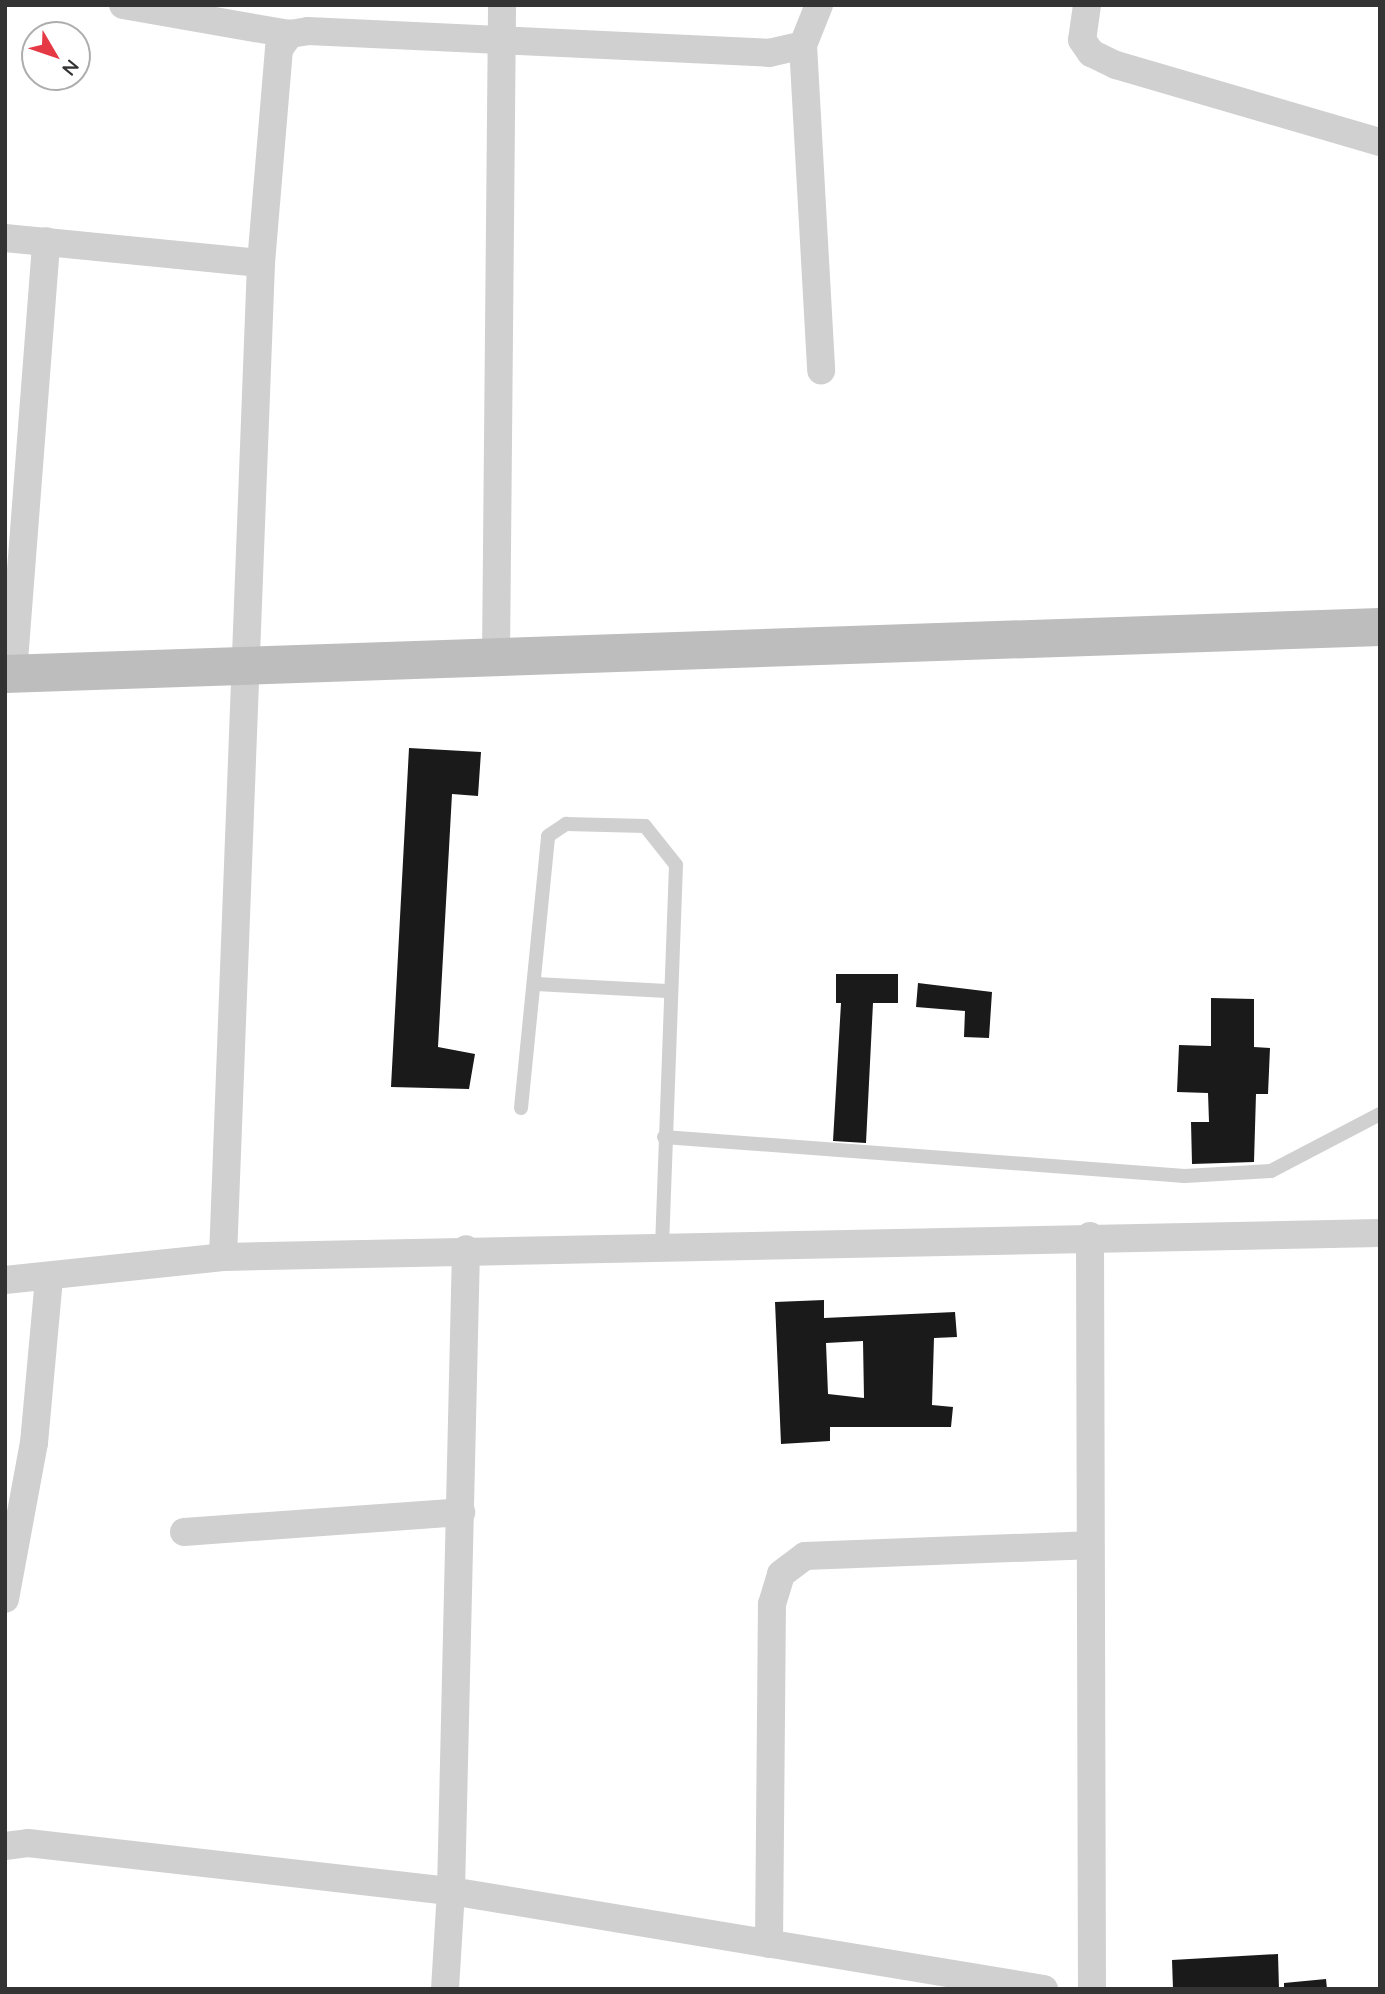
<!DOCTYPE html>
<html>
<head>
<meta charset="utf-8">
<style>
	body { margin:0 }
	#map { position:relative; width:1385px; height:1994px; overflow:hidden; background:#fff; font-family:Quicksand,sans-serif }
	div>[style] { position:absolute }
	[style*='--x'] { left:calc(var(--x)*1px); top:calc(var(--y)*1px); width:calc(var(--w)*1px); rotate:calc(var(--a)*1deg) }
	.building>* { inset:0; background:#1a1a1a }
	.lane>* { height:14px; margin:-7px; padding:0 7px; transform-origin:7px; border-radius:7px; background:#d0d0d0 }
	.street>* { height:28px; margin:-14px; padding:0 14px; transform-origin:14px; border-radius:14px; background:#d0d0d0 }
	.secondary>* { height:38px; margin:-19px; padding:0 19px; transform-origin:19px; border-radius:19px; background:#bdbdbd }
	span { translate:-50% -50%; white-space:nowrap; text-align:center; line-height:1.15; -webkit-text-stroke:7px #fff; paint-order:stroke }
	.frame { position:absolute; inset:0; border:7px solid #333; pointer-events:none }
	.north { position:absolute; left:21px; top:21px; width:70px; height:70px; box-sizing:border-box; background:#fff; border:2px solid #adadad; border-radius:50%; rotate:129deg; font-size:19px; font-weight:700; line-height:28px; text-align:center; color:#333 }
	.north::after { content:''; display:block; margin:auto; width:24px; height:32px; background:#e63946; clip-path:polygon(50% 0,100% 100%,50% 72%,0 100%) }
</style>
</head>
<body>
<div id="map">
	<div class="building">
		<i style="clip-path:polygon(409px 748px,481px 752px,478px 796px,452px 794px,438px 1047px,475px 1054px,469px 1089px,391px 1087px)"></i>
		<i style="clip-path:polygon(836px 974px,898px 974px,898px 1003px,873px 1003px,866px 1143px,833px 1141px,841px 1003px,836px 1003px)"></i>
		<i style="clip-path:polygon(918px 983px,992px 992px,989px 1038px,964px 1037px,965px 1011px,916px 1007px)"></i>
		<i style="clip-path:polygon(1211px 998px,1254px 999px,1254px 1047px,1270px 1048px,1268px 1094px,1256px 1094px,1254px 1162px,1192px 1164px,1191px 1122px,1209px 1122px,1208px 1093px,1177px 1092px,1179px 1045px,1211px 1046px)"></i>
		<i style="clip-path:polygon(evenodd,824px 1300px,824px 1318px,955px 1312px,957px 1337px,934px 1338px,932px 1405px,953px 1407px,951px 1427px,830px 1427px,830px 1441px,781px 1444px,775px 1302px,824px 1300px,863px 1341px,864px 1398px,828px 1394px,826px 1343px,863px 1341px)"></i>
		<i style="clip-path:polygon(1278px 1954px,1279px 1989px,1173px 1989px,1172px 1960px)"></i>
		<i style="clip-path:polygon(1326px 1979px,1327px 1989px,1284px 1989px,1284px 1983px)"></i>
	</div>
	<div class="lane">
		<i style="--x:536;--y:984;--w:131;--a:3.1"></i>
		<i style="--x:521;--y:1108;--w:273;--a:-84.3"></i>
		<i style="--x:548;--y:836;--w:22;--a:-34"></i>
		<i style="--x:566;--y:824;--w:79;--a:1.5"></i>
		<i style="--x:645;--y:826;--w:50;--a:51.5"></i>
		<i style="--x:676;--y:865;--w:385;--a:92.1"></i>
		<i style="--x:664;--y:1137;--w:522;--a:4.28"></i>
		<i style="--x:1185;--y:1176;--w:86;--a:-3.3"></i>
		<i style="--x:1271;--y:1171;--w:123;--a:-27.6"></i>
	</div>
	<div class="street">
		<i style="--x:123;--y:5;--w:169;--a:9.9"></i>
		<i style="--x:1087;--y:5;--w:35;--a:98"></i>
		<i style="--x:1082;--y:40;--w:16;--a:55"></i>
		<i style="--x:1091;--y:53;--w:28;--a:26"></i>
		<i style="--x:1116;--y:65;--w:275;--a:16.3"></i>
		<i style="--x:803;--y:45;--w:326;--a:86.8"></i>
		<i style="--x:5;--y:238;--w:257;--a:5.6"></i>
		<i style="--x:496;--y:657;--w:652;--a:-89.47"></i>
		<i style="--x:13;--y:674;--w:434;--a:-85.6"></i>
		<i style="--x:1090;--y:1236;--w:753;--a:89.85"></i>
		<i style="--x:223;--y:1257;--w:995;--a:-87.81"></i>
		<i style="--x:261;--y:263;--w:215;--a:-85.2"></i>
		<i style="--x:279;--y:49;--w:19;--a:-54"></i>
		<i style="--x:290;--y:34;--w:18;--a:-9"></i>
		<i style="--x:308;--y:31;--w:462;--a:2.7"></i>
		<i style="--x:769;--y:53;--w:35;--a:-13"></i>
		<i style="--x:803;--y:45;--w:43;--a:-68.2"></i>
		<i style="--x:5;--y:1280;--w:219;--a:-6"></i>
		<i style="--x:223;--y:1257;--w:1157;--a:-1.19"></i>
		<i style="--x:184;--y:1532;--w:278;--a:-4.1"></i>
		<i style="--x:5;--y:1599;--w:159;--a:-79.5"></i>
		<i style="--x:34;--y:1443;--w:166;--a:-84.8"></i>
		<i style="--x:5;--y:1846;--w:23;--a:-7"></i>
		<i style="--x:28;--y:1843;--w:426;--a:6.5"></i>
		<i style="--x:451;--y:1891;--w:642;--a:-88.66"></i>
		<i style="--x:769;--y:1944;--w:340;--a:-89.5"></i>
		<i style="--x:772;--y:1604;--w:31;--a:-73"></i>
		<i style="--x:781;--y:1574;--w:30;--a:-37"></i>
		<i style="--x:805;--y:1556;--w:283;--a:-2.2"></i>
		<i style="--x:445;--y:1989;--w:98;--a:-86.5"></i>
		<i style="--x:451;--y:1891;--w:601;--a:9.38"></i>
	</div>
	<div class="secondary">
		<i style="--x:5;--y:674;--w:1376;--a:-1.96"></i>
	</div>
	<div class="frame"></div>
	<div class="north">N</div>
</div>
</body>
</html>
